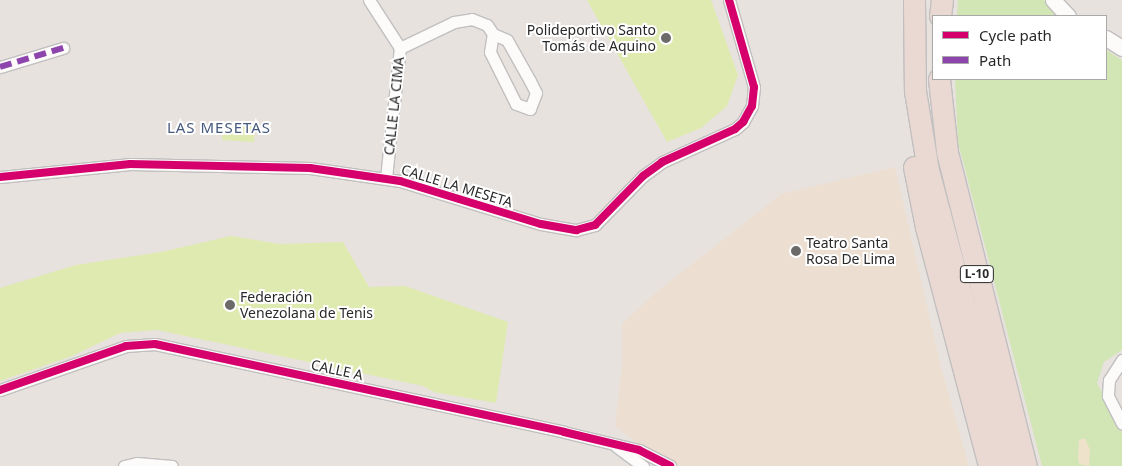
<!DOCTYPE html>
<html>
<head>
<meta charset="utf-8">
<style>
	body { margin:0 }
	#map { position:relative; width:1122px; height:466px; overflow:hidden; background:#e8e2de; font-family:"Noto Sans",sans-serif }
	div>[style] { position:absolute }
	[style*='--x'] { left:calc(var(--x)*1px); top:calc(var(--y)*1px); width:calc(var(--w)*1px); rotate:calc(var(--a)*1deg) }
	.education>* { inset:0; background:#ecdfd1 }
	.green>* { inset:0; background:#d1e6b4 }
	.sand>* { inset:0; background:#efe2ca }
	.pitch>* { inset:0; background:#dfeab0 }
	.roads { filter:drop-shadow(1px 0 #c1bfc0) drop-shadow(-1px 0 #c1bfc0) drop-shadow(0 1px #c1bfc0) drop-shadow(0 -1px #c1bfc0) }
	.minor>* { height:11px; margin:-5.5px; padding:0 5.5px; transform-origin:5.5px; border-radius:5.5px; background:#fcfbfa }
	.tertiary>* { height:15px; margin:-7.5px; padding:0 7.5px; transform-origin:7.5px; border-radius:7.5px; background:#fcfbfa }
	.motorway>* { height:21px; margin:-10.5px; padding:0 10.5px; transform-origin:10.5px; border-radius:10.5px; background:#e9d9d2 }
	.quiet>* { height:6px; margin-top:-3px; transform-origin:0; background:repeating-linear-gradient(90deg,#8e44ad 0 12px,transparent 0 18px) }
	.cycleway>* { height:8px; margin:-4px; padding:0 4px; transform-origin:4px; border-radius:4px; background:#d6006c }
	.dots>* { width:14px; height:14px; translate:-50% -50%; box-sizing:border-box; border:2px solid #fff; border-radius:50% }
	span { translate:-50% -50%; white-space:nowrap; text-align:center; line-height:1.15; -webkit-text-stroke:4px #fff; paint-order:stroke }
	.shield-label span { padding:1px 4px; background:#fff; border:1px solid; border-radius:4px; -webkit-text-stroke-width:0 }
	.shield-label { font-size:12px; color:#292929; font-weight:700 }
	.poi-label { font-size:14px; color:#292929 }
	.right { translate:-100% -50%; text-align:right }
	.left { translate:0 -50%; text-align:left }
	.street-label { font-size:14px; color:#292929 }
	.neighbourhood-label { font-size:15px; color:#46597e; letter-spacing:1px }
	.legend { position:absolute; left:932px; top:15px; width:175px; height:65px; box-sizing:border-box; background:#fff; border:1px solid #a9a9a9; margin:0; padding:6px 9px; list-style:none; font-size:15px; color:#292929 }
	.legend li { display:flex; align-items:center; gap:10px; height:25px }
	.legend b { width:25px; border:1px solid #a9a9a9 }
</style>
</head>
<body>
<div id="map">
	<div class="education">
		<i style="clip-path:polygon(895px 167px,941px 367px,969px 466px,681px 466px,642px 447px,615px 426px,622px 365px,622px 324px,654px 294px,781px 194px)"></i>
	</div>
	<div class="green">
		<i style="clip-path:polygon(958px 0,1044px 0,1059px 16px,957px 16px)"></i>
		<i style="clip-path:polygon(1106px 50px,1122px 60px,1122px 350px,1104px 362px,1097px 383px,1122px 429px,1122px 466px,1042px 466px,958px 142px,955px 79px,1106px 79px)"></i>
	</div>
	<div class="sand">
		<i style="clip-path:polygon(1085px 438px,1090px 450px,1089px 466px,1079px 464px,1078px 457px,1079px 440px)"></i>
	</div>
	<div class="pitch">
		<i style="clip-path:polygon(587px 0,711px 0,738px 75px,727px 106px,701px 128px,667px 142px)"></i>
		<i style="clip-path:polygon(223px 123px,255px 124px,254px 142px,222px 140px)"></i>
		<i style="clip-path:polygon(231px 236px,280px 244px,343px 242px,369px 287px,405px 286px,508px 322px,496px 403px,434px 392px,423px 386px,157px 330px,120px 333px,72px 356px,0 381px,0 288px,76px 265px,161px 252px)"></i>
	</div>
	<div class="roads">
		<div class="minor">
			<i style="--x:369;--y:0;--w:57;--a:57.1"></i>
			<i style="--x:400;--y:48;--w:60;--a:-25.7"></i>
			<i style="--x:454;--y:22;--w:18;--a:-9"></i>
			<i style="--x:472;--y:19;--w:16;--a:22"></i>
			<i style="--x:487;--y:25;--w:11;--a:56"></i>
			<i style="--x:493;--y:34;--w:15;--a:23"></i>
			<i style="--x:507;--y:40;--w:47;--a:60.7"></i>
			<i style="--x:530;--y:81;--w:13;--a:63"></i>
			<i style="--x:536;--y:93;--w:17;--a:111"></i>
			<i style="--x:530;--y:109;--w:15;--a:-160"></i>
			<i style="--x:516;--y:104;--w:58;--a:-116.6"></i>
			<i style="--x:490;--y:52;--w:18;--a:-81"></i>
			<i style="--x:0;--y:67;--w:66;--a:-16.8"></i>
			<i style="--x:0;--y:177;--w:131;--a:-5.7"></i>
			<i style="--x:130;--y:164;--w:180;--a:1.3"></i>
			<i style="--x:310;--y:168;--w:91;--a:8.2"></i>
			<i style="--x:400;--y:181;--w:147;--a:17"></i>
			<i style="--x:541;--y:224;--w:36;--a:10"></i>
			<i style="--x:576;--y:230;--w:20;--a:-15"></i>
			<i style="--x:595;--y:225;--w:69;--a:-45.6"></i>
			<i style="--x:643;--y:176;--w:24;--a:-36"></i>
			<i style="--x:662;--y:162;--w:80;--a:-24.3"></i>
			<i style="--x:735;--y:129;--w:11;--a:-41"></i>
			<i style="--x:743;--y:122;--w:18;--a:-61"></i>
			<i style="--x:752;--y:106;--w:19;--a:-84"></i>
			<i style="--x:754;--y:87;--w:91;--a:-106"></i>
			<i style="--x:386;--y:178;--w:131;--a:-83.9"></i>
			<i style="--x:1122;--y:360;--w:24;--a:123"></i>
			<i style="--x:1109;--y:380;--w:16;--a:94"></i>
			<i style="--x:1108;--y:396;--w:31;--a:63"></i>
			<i style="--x:0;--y:390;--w:133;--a:-19.2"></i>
			<i style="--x:126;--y:346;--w:29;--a:-4"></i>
			<i style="--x:155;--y:344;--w:418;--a:12.1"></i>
			<i style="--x:564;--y:432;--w:77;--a:13.5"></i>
			<i style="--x:639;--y:450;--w:35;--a:27"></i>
			<i style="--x:616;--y:446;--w:34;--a:37"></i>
			<i style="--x:124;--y:466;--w:13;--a:-13"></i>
			<i style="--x:137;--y:463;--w:35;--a:5"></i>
		</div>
		<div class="tertiary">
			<i style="--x:1053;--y:0;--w:22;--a:47"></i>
			<i style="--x:1106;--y:38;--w:19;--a:32"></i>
		</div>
		<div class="motorway">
			<i style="--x:914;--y:0;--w:91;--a:89.4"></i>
			<i style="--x:915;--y:91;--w:80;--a:80.7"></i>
			<i style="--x:928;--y:170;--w:306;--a:75.1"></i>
			<i style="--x:940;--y:16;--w:16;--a:-83"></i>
			<i style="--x:939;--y:79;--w:73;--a:83.7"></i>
			<i style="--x:947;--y:152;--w:324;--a:75.9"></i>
			<i style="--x:914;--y:167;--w:61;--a:78.7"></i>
			<i style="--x:926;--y:227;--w:247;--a:75.2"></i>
		</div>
	</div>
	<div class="quiet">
		<i style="--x:0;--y:67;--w:66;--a:-16.8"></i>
	</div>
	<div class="cycleway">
		<i style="--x:0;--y:177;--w:131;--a:-5.7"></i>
		<i style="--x:130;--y:164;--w:180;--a:1.3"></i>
		<i style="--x:310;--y:168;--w:91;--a:8.2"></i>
		<i style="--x:400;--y:181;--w:147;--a:17"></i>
		<i style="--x:541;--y:224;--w:36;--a:10"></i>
		<i style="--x:576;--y:230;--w:20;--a:-15"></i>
		<i style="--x:595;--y:225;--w:69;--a:-45.6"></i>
		<i style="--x:643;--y:176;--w:24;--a:-36"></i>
		<i style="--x:662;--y:162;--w:80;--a:-24.3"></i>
		<i style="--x:735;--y:129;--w:11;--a:-41"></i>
		<i style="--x:743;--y:122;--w:18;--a:-61"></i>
		<i style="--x:752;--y:106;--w:19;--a:-84"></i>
		<i style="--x:754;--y:87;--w:91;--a:-106"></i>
		<i style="--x:0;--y:390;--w:133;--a:-19.2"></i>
		<i style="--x:126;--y:346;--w:29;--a:-4"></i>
		<i style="--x:155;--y:344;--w:418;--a:12.1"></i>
		<i style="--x:564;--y:432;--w:77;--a:13.5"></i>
		<i style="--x:639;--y:450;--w:35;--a:27"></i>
	</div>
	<div class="dots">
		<i style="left:666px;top:38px;background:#6c6a68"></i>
		<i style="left:796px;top:251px;background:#6c6a68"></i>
		<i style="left:230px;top:305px;background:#6c6a68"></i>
	</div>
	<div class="shield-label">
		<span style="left:977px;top:274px">L-10</span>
	</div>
	<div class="poi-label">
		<span class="right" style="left:656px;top:38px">Polideportivo Santo<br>Tomás de Aquino</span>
		<span class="left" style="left:806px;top:251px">Teatro Santa<br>Rosa De Lima</span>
		<span class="left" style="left:240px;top:305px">Federación<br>Venezolana de Tenis</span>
	</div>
	<div class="street-label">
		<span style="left:394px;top:106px;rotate:-84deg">CALLE LA CIMA</span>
		<span style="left:457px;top:186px;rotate:17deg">CALLE LA MESETA</span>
		<span style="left:337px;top:370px;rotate:12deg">CALLE A</span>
	</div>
	<div class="neighbourhood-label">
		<span style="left:219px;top:128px">LAS MESETAS</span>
	</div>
	<ul class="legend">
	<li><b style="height:6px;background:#d6006c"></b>Cycle path</li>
	<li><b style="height:6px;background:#8e44ad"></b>Path</li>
	</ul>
</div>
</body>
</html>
